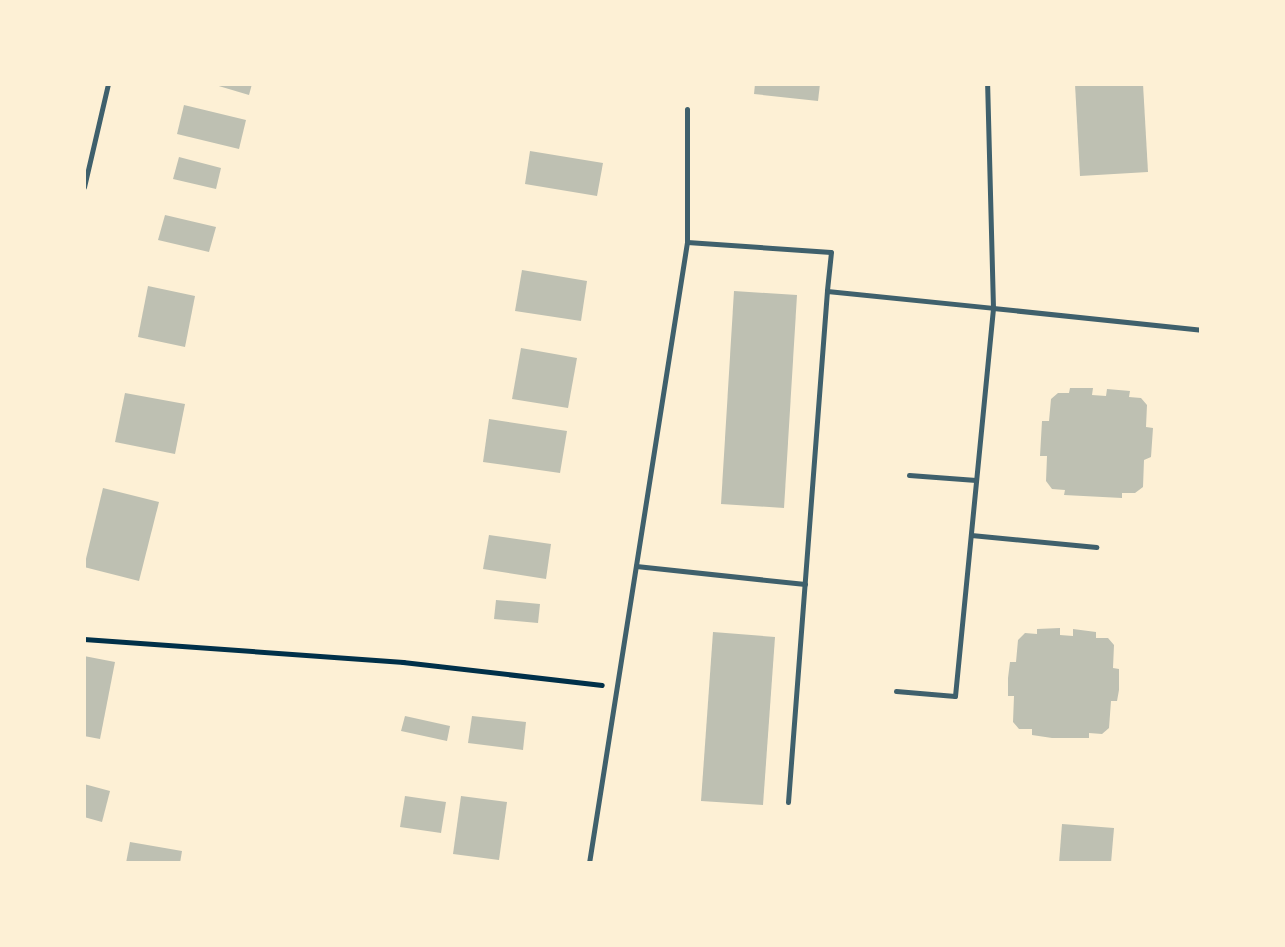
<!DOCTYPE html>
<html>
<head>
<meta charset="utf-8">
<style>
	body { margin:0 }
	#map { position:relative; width:1285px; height:947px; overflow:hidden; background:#fdf0d5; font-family:Helvetica,sans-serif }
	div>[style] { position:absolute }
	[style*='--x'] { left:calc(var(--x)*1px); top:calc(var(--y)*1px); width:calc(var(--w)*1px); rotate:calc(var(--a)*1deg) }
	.building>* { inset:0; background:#bec0b2 }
	.path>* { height:4.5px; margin:-2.25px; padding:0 2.25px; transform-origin:2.25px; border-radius:2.25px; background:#003049 }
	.service>* { height:5px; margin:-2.5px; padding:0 2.5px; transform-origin:2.5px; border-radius:2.5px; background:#3f606c }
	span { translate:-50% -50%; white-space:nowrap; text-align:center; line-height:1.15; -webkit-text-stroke:7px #fdf0d5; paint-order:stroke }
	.frame { position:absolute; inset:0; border:86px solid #fdf0d5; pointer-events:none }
</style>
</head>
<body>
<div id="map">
	<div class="building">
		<i style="clip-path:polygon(212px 84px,252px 84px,249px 95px)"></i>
		<i style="clip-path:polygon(755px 84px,820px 84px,818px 101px,754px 94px)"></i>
		<i style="clip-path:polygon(1075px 84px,1143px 84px,1148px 172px,1080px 176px)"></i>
		<i style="clip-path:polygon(184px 105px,246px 120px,239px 149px,177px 134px)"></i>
		<i style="clip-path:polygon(530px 151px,603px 163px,597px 196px,525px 184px)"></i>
		<i style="clip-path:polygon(179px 157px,221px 168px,216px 189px,173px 179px)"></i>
		<i style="clip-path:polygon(165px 215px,216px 227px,209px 252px,158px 240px)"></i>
		<i style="clip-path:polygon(522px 270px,587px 281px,581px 321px,515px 311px)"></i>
		<i style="clip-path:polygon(148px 286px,195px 296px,185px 347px,138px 337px)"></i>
		<i style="clip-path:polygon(734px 291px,797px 295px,784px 508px,721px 504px)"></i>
		<i style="clip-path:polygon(521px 348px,577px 358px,568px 408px,512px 399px)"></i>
		<i style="clip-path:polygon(1070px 388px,1093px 388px,1092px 395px,1106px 396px,1107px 389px,1130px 391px,1129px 397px,1141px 398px,1147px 405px,1146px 427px,1153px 428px,1151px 457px,1144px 460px,1143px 487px,1135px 493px,1122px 493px,1122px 498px,1064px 495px,1065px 490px,1052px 489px,1046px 481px,1047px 456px,1040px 456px,1042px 421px,1049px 421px,1051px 399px,1058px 393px,1069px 393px)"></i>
		<i style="clip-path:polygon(125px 393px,185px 404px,175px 454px,115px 442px)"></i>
		<i style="clip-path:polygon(489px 419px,567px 431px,560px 473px,483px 462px)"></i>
		<i style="clip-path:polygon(103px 488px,159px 502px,139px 581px,84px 567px)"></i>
		<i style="clip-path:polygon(489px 535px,551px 544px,546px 579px,483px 569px)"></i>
		<i style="clip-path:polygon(496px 600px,540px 604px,538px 623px,494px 619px)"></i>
		<i style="clip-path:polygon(1060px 628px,1060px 635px,1073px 636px,1073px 629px,1096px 632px,1096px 638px,1108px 638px,1114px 645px,1113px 668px,1119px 669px,1119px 690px,1117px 701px,1111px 701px,1109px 728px,1102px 734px,1089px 733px,1089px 738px,1052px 738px,1032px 735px,1032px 729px,1019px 729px,1013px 722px,1014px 696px,1008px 696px,1008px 678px,1010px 662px,1016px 662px,1018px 640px,1025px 633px,1037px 634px,1037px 629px)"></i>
		<i style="clip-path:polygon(713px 632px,775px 637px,763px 805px,701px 801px)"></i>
		<i style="clip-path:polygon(84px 656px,115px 662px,100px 739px,84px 736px)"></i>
		<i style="clip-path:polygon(405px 716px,450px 726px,447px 741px,401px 731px)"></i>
		<i style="clip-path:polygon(472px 716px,526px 722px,523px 750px,468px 743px)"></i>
		<i style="clip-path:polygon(84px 784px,110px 791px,102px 822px,84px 817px)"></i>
		<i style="clip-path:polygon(405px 796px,446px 802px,441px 833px,400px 827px)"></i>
		<i style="clip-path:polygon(461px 796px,507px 802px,499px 860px,453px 854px)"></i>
		<i style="clip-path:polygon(1062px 824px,1114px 828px,1111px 863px,1059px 863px)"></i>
		<i style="clip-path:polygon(130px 842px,182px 851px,180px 863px,126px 863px)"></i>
	</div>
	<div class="path">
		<i style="--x:84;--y:639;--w:320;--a:4.1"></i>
		<i style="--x:403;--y:662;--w:200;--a:6.6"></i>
	</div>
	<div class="service">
		<i style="--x:84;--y:187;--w:106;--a:-76.9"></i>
		<i style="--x:687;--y:242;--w:144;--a:4"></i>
		<i style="--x:831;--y:252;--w:39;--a:96"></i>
		<i style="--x:909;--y:475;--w:67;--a:4.3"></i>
		<i style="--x:971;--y:535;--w:126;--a:5.5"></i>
		<i style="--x:636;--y:566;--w:170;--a:6.1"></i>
		<i style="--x:896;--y:691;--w:59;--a:4.8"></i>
		<i style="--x:955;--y:696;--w:390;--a:-84.4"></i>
		<i style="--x:993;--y:308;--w:209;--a:6"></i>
		<i style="--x:788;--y:802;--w:512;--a:-85.64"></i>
		<i style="--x:827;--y:291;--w:167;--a:5.8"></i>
		<i style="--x:993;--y:308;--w:224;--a:-91.5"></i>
		<i style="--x:589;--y:863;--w:629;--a:-81.03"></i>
		<i style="--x:687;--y:242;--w:133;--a:-90"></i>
	</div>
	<div class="frame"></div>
</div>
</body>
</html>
